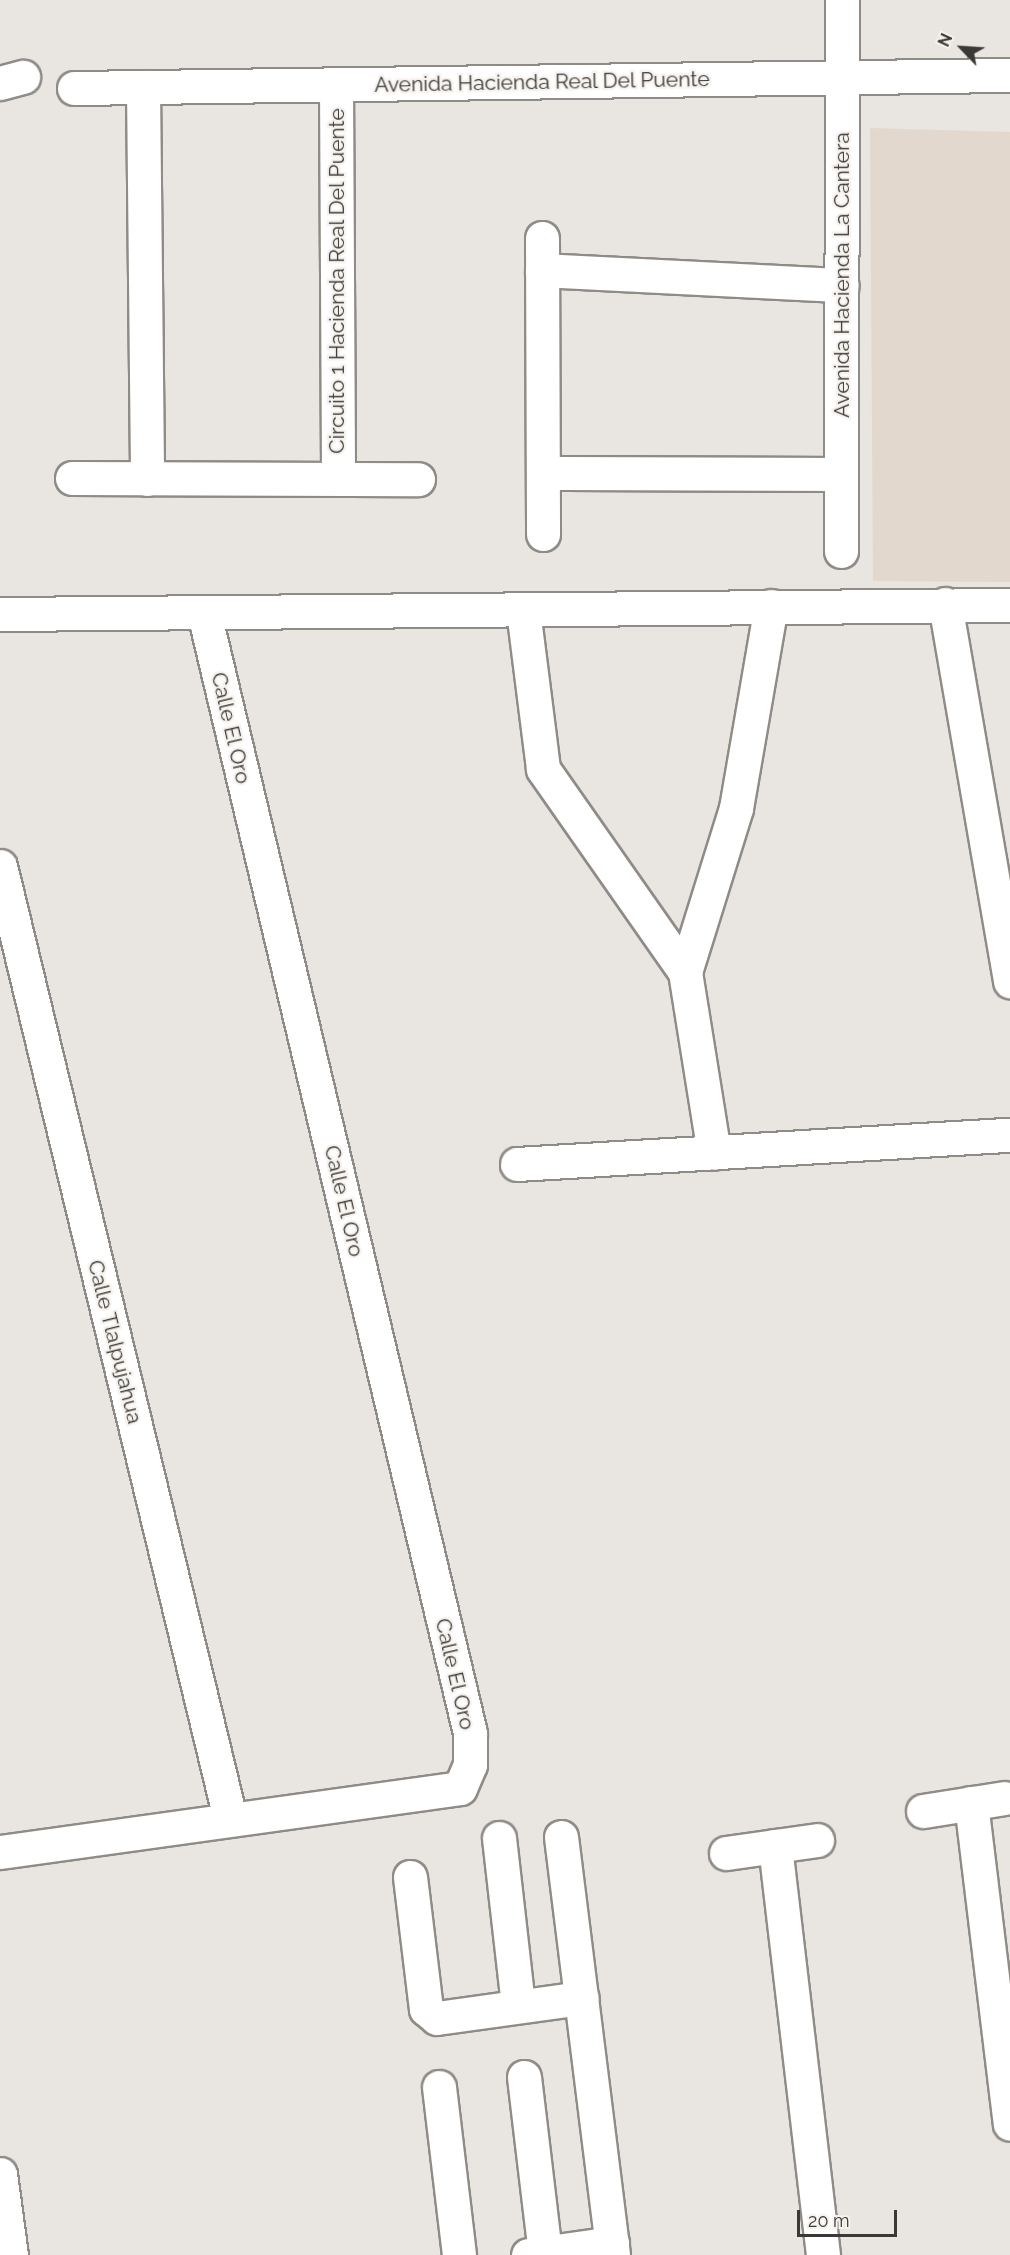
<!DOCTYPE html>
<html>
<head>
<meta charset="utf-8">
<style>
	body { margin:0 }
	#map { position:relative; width:1010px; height:2255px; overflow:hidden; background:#e9e5e0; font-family:Raleway,sans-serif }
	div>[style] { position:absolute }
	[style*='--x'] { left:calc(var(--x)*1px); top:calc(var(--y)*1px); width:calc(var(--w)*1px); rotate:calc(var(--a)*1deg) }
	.built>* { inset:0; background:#e2d8ce }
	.roads { filter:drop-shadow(2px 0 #8f8b86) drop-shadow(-2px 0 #8f8b86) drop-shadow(0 2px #8f8b86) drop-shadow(0 -2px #8f8b86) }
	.minor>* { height:33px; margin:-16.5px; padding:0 16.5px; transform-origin:16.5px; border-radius:16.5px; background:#fff }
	span { translate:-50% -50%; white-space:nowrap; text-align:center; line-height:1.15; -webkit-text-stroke:4.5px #f6f2ee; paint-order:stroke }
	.street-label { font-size:21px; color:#3a3937 }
	.north { position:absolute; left:932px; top:18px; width:60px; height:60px; -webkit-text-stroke:4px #f6f2ee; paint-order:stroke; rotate:295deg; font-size:16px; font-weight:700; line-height:24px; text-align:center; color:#3a3937 }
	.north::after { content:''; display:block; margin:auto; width:21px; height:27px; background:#3a3937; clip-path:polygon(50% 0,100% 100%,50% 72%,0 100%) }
	.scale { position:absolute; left:797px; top:2210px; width:100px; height:27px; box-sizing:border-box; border:3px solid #3a3937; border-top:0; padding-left:8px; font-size:18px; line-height:21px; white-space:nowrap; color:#3a3937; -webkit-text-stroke:4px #f6f2ee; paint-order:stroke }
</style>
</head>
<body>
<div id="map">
	<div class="built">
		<i style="clip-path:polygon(870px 128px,1010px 132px,1010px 582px,873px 581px)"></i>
	</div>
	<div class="roads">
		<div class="minor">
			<i style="--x:0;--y:83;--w:24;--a:-15"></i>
			<i style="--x:336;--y:84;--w:395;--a:89.7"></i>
			<i style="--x:143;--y:87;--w:392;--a:89.4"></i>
			<i style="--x:74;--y:88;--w:936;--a:-0.8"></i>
			<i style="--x:542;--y:238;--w:296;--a:89.8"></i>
			<i style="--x:542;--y:270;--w:300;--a:2.9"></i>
			<i style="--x:543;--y:473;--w:298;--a:0.2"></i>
			<i style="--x:72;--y:478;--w:346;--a:0.2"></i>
			<i style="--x:841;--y:551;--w:551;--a:-89.9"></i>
			<i style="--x:945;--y:604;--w:383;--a:80.2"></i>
			<i style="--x:523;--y:610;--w:160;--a:82.8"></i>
			<i style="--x:543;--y:769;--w:248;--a:55"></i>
			<i style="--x:685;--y:972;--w:183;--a:80.9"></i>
			<i style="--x:0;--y:614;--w:1010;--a:-0.51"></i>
			<i style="--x:0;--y:866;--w:979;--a:76.42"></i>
			<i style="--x:685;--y:972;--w:172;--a:-72.7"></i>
			<i style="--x:736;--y:808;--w:205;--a:-80.2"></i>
			<i style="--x:517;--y:1164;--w:494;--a:-3.4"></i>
			<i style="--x:971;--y:1803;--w:323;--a:83.1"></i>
			<i style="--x:923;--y:1811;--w:82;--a:-9.1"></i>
			<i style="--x:561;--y:1837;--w:421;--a:82.9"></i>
			<i style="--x:499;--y:1838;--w:169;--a:83.5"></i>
			<i style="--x:775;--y:1846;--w:412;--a:83.3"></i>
			<i style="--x:0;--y:1852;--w:464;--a:-7.9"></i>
			<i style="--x:460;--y:1788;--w:25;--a:-67"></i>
			<i style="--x:470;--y:1765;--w:32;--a:-90"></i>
			<i style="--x:470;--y:1733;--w:1151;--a:-103.36"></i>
			<i style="--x:726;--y:1853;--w:92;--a:-8.1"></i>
			<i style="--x:410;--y:1877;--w:133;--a:83.1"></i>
			<i style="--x:426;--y:2009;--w:14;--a:39"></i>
			<i style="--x:437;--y:2018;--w:146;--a:-7.9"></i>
			<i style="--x:524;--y:2077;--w:176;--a:83.2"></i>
			<i style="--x:439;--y:2087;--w:169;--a:83.2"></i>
			<i style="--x:0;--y:2174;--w:82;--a:82.3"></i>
			<i style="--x:528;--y:2255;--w:85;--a:-8.1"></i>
		</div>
	</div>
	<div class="street-label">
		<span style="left:542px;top:82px;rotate:-1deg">Avenida Hacienda Real Del Puente</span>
		<span style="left:842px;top:275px;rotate:-90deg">Avenida Hacienda La Cantera</span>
		<span style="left:337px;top:281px;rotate:-90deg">Circuito 1 Hacienda Real Del Puente</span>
		<span style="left:231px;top:728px;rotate:77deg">Calle El Oro</span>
		<span style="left:344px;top:1201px;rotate:77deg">Calle El Oro</span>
		<span style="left:115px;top:1342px;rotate:76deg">Calle Tlalpujahua</span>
		<span style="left:455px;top:1674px;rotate:77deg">Calle El Oro</span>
	</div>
	<div class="north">N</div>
	<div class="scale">20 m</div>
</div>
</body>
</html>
